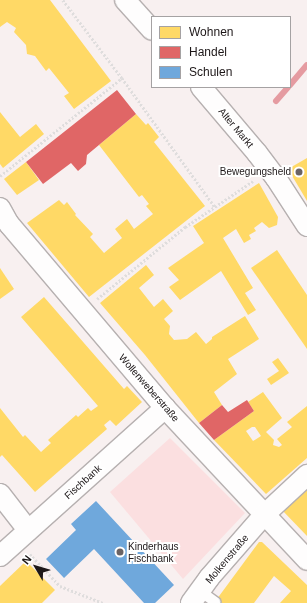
<!DOCTYPE html>
<html>
<head>
<meta charset="utf-8">
<style>
	body { margin:0 }
	#map { position:relative; width:307px; height:603px; overflow:hidden; background:#f8f0f0; font-family:Arial,sans-serif }
	div>[style] { position:absolute }
	[style*='--x'] { left:calc(var(--x)*1px); top:calc(var(--y)*1px); width:calc(var(--w)*1px); rotate:calc(var(--a)*1deg) }
	.green>* { inset:0; background:#fbdfe0 }
	.homes>* { inset:0; background:#ffd966 }
	.shops>* { inset:0; background:#e06666 }
	.schools>* { inset:0; background:#6fa8dc }
	.stream>* { height:6px; margin:-3px; padding:0 3px; transform-origin:3px; border-radius:3px; background:#e59ba1 }
	.path>* { height:2.5px; margin-top:-1.25px; transform-origin:0; background:repeating-linear-gradient(90deg,#dfdddd 0 2px,transparent 0 4px) }
	.roads { filter:drop-shadow(1px 0 #b6b0b0) drop-shadow(-1px 0 #b6b0b0) drop-shadow(0 1px #b6b0b0) drop-shadow(0 -1px #b6b0b0) }
	.service>* { height:10px; margin:-5px; padding:0 5px; transform-origin:5px; border-radius:5px; background:#fefdfd }
	.minor>* { height:20px; margin:-10px; padding:0 10px; transform-origin:10px; border-radius:10px; background:#fefdfd }
	.dots>* { width:11px; height:11px; translate:-50% -50%; box-sizing:border-box; border:2px solid #fff; border-radius:50% }
	span { translate:-50% -50%; white-space:nowrap; text-align:center; line-height:1.15; -webkit-text-stroke:4px #fff; paint-order:stroke }
	.street-label { font-size:10px; color:#1d1718 }
	.poi-label { font-size:10px; color:#1d1718 }
	.right { translate:-100% -50%; text-align:right }
	.left { translate:0 -50%; text-align:left }
	.legend { position:absolute; left:151px; top:16px; width:140px; height:72px; box-sizing:border-box; background:#fff; border:1px solid #a5a2a3; margin:0; padding:5px 7px; list-style:none; font-size:12px; color:#1d1718 }
	.legend li { display:flex; align-items:center; gap:8px; height:20px }
	.legend b { width:20px; border:1px solid #a5a2a3 }
	.north { position:absolute; left:16px; top:547px; width:40px; height:40px; -webkit-text-stroke:3px #fff; paint-order:stroke; rotate:308deg; font-size:11px; font-weight:700; line-height:16px; text-align:center; color:#1d1718 }
	.north::after { content:''; display:block; margin:auto; width:14px; height:18px; background:#1d1718; clip-path:polygon(50% 0,100% 100%,50% 72%,0 100%) }
</style>
</head>
<body>
<div id="map">
	<div class="green">
		<i style="clip-path:polygon(170px 438px,245px 513px,183px 579px,110px 492px)"></i>
	</div>
	<div class="homes">
		<i style="clip-path:polygon(0 0,50px 0,111px 81px,74px 109px,64px 96px,69px 93px,49px 68px,46px 71px,35px 56px,27px 54px,26px 45px,14px 32px,16px 28px,7px 22px,0 27px)"></i>
		<i style="clip-path:polygon(0 112px,20px 137px,36px 124px,44px 134px,3px 168px,0 164px)"></i>
		<i style="clip-path:polygon(136px 114px,146px 125px,148px 123px,159px 137px,154px 142px,205px 206px,89px 297px,27px 223px,59px 200px,64px 205px,67px 202px,76px 214px,75px 215px,93px 234px,90px 237px,104px 253px,122px 238px,115px 229px,127px 219px,134px 229px,153px 214px,146px 206px,149px 204px,142px 195px,139px 197px,99px 145px)"></i>
		<i style="clip-path:polygon(307px 158px,307px 201px,288px 169px)"></i>
		<i style="clip-path:polygon(26px 162px,39px 180px,17px 195px,4px 179px)"></i>
		<i style="clip-path:polygon(259px 183px,278px 217px,277px 225px,269px 228px,262px 222px,254px 228px,256px 231px,249px 235px,251px 239px,244px 243px,236px 229px,223px 238px,253px 288px,245px 293px,256px 310px,248px 315px,221px 271px,180px 300px,169px 287px,179px 280px,168px 268px,204px 243px,193px 226px)"></i>
		<i style="clip-path:polygon(277px 250px,307px 295px,307px 349px,251px 268px)"></i>
		<i style="clip-path:polygon(146px 265px,154px 275px,139px 288px,154px 307px,163px 299px,173px 311px,164px 319px,170px 326px,169px 334px,174px 340px,187px 339px,196px 332px,206px 344px,212px 339px,212px 337px,245px 316px,259px 339px,228px 359px,237px 374px,214px 392px,222px 405px,199px 423px,145px 355px,100px 303px)"></i>
		<i style="clip-path:polygon(0 268px,14px 289px,0 299px)"></i>
		<i style="clip-path:polygon(44px 297px,124px 389px,127px 386px,142px 402px,116px 426px,110px 420px,104px 425px,107px 429px,35px 492px,2px 455px,0 457px,0 408px,23px 437px,25px 435px,41px 452px,51px 443px,48px 440px,76px 415px,78px 417px,88px 408px,91px 411px,98px 406px,21px 317px)"></i>
		<i style="clip-path:polygon(278px 358px,289px 373px,271px 385px,267px 379px,279px 371px,272px 362px)"></i>
		<i style="clip-path:polygon(evenodd,263px 392px,282px 418px,266px 432px,274px 440px,273px 445px,279px 447px,282px 445px,277px 439px,292px 427px,287px 422px,307px 406px,307px 458px,266px 494px,214px 440px,254px 411px,248px 402px,263px 392px,252px 427px,255px 427px,261px 436px,253px 441px,246px 431px,252px 427px)"></i>
		<i style="clip-path:polygon(307px 485px,307px 536px,281px 509px)"></i>
		<i style="clip-path:polygon(259px 542px,262px 542px,307px 585px,307px 603px,280px 603px,291px 591px,274px 576px,254px 603px,214px 603px)"></i>
		<i style="clip-path:polygon(26px 561px,55px 590px,42px 603px,0 603px,0 586px)"></i>
	</div>
	<div class="shops">
		<i style="clip-path:polygon(117px 90px,136px 114px,87px 155px,86px 164px,78px 171px,71px 163px,43px 184px,26px 162px)"></i>
		<i style="clip-path:polygon(247px 400px,254px 411px,214px 440px,199px 423px,222px 405px,228px 412px)"></i>
	</div>
	<div class="schools">
		<i style="clip-path:polygon(96px 501px,174px 585px,155px 603px,144px 603px,94px 549px,64px 578px,46px 559px,76px 530px,71px 524px)"></i>
	</div>
	<div class="stream">
		<i style="--x:290;--y:85;--w:26;--a:-50"></i>
		<i style="--x:276;--y:101;--w:18;--a:-49"></i>
	</div>
	<div class="path">
		<i style="--x:63;--y:0;--w:98;--a:52.9"></i>
		<i style="--x:122;--y:78;--w:159;--a:54.2"></i>
		<i style="--x:0;--y:176;--w:156;--a:-38.8"></i>
		<i style="--x:97;--y:299;--w:114;--a:-39.3"></i>
		<i style="--x:185;--y:227;--w:82;--a:-34.1"></i>
		<i style="--x:30;--y:554;--w:44;--a:46.8"></i>
		<i style="--x:60;--y:586;--w:46;--a:21.6"></i>
	</div>
	<div class="roads">
		<div class="service">
			<i style="--x:200;--y:591;--w:19;--a:36"></i>
		</div>
		<div class="minor">
			<i style="--x:125;--y:0;--w:40;--a:48"></i>
			<i style="--x:201;--y:87;--w:87;--a:49.7"></i>
			<i style="--x:257;--y:153;--w:31;--a:53"></i>
			<i style="--x:276;--y:178;--w:57;--a:57.1"></i>
			<i style="--x:0;--y:208;--w:18;--a:61"></i>
			<i style="--x:9;--y:224;--w:241;--a:49.7"></i>
			<i style="--x:165;--y:408;--w:208;--a:46.9"></i>
			<i style="--x:0;--y:494;--w:46;--a:52.1"></i>
			<i style="--x:0;--y:556;--w:222;--a:-41.9"></i>
			<i style="--x:191;--y:603;--w:31;--a:-54"></i>
			<i style="--x:209;--y:578;--w:84;--a:-48.9"></i>
			<i style="--x:264;--y:515;--w:59;--a:-42.9"></i>
		</div>
	</div>
	<div class="dots">
		<i style="left:299px;top:172px;background:#6a6364"></i>
		<i style="left:120px;top:552px;background:#6a6364"></i>
	</div>
	<div class="street-label">
		<span style="left:236px;top:128px;rotate:50deg">Alter Markt</span>
		<span style="left:149px;top:388px;rotate:49deg">Wollenweberstraße</span>
		<span style="left:83px;top:482px;rotate:-42deg">Fischbank</span>
		<span style="left:227px;top:559px;rotate:-50deg">Molkenstraße</span>
	</div>
	<div class="poi-label">
		<span class="right" style="left:291px;top:172px">Bewegungsheld</span>
		<span class="left" style="left:128px;top:552px">Kinderhaus<br>Fischbank</span>
	</div>
	<ul class="legend">
	<li><b style="height:11px;background:#ffd966"></b>Wohnen</li>
	<li><b style="height:11px;background:#e06666"></b>Handel</li>
	<li><b style="height:11px;background:#6fa8dc"></b>Schulen</li>
	</ul>
	<div class="north">N</div>
</div>
</body>
</html>
